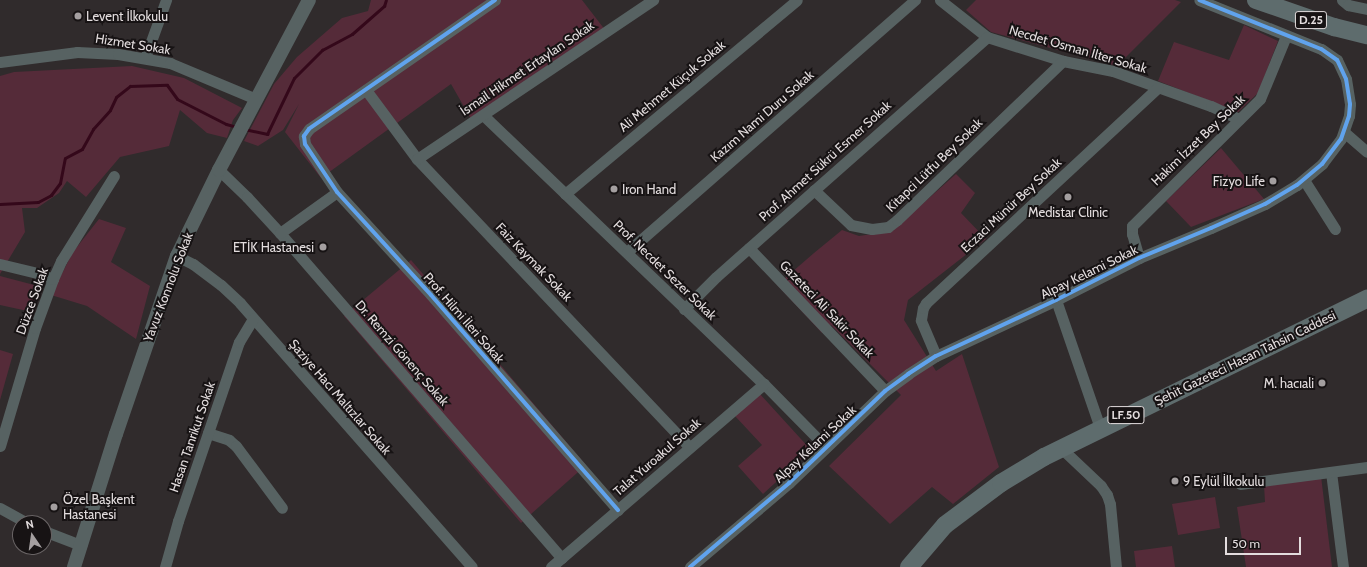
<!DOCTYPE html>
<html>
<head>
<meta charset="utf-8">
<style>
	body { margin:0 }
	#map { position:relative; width:1367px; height:567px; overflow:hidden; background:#302b2c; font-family:Cabin,sans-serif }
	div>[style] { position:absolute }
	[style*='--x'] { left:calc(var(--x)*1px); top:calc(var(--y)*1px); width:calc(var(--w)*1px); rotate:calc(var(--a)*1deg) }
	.green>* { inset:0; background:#552b39 }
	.stream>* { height:3px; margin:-1.5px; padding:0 1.5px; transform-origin:1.5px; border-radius:1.5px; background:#34081a }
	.minor>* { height:11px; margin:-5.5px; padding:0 5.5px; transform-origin:5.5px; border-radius:5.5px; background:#576262 }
	.tertiary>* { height:14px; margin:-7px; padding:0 7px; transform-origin:7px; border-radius:7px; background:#576262 }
	.primary>* { height:18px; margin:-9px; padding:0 9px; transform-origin:9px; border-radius:9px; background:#5e6c6d }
	.cycleway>* { height:4px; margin:-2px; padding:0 2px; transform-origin:2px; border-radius:2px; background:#60a3ed }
	.dots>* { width:11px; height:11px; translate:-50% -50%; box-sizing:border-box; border:2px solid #171314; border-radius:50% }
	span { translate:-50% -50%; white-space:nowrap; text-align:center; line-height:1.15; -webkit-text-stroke:4px #171314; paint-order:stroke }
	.shield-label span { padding:1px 3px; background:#171314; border:1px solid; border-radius:3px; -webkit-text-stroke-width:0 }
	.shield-label { font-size:12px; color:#e3ddde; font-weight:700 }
	.poi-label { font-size:13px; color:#e3ddde }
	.left { translate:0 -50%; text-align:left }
	.right { translate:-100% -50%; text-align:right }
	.street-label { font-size:13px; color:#e3ddde }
	.north { position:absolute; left:12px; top:515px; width:40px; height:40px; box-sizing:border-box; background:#171314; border:1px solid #696465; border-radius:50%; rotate:347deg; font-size:11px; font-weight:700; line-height:16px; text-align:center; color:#e3ddde }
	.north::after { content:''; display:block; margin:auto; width:14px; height:18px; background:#a49fa0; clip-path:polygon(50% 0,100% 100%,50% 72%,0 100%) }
	.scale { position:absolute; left:1225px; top:537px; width:76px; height:18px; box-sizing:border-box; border:2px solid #e3ddde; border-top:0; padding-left:5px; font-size:12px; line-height:14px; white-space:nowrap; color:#e3ddde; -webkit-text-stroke:3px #171314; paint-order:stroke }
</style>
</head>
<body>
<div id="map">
	<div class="green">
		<i style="clip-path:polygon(371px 0,582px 0,609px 35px,475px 126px,451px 84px,321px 178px,285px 132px,299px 104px,283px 130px,258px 146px,244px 141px,274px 84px,297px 57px,342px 18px,368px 11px)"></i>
		<i style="clip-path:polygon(976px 0,1175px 0,1181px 2px,1117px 66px,991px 32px,966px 10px)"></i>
		<i style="clip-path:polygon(1244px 25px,1278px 41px,1258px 93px,1238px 112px,1158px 81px,1174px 42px,1229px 60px)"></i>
		<i style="clip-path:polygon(132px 66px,184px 78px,242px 108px,233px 120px,227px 138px,207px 133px,180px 110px,169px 146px,120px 157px,86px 197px,67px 181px,59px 193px,37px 208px,22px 208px,25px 232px,0 274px,0 76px,14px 72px)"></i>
		<i style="clip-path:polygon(1221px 148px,1264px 199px,1191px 227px,1166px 201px)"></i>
		<i style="clip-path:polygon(956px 174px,975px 193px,961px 213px,986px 239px,908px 300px,904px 320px,936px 371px,962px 354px,999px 467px,953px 504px,932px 487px,890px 524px,829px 466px,901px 395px,831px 325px,822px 333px,777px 285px,814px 253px,842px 230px,859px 236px,892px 231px)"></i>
		<i style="clip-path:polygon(99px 219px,126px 228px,111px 262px,150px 286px,136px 339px,87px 306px,51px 295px,73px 252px)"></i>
		<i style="clip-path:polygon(411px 260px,586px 465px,521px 523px,344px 316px)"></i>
		<i style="clip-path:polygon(0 276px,38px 286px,32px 312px,0 305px)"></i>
		<i style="clip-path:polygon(0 350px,13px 354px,0 400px)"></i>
		<i style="clip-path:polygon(759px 393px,811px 450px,763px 494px,738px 466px,762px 445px,735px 416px)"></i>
		<i style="clip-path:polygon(1321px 476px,1332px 567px,1246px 567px,1237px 507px,1265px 502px,1264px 485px)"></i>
		<i style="clip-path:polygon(1215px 497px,1220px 528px,1178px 535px,1172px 504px)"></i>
		<i style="clip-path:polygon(1172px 546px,1175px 567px,1136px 567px,1134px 551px)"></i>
	</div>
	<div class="stream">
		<i style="--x:244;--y:129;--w:24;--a:12"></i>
		<i style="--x:267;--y:134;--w:62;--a:-64.3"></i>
		<i style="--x:294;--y:78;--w:40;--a:-45"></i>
		<i style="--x:322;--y:50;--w:34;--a:-28"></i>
		<i style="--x:352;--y:34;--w:43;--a:-41.2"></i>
		<i style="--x:384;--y:6;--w:6;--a:-72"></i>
		<i style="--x:0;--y:204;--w:38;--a:-3"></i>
		<i style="--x:38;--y:202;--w:15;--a:-28"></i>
		<i style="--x:51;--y:195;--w:15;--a:-53"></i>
		<i style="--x:60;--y:183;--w:25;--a:-79"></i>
		<i style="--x:65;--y:158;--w:19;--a:-28"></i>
		<i style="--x:82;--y:149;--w:23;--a:-61"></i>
		<i style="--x:93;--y:129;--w:25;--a:-48"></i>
		<i style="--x:110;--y:110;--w:14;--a:-65"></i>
		<i style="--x:116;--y:97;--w:18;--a:-38"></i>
		<i style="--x:130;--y:86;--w:37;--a:-2"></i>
		<i style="--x:167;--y:85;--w:17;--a:54"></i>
		<i style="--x:177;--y:99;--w:55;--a:27"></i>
		<i style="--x:226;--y:124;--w:11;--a:15"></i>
	</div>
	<div class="minor">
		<i style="--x:495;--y:0;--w:226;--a:145.3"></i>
		<i style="--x:309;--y:129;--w:9;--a:126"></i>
		<i style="--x:304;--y:136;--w:8;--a:83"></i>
		<i style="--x:305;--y:144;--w:58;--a:56.3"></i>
		<i style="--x:337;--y:192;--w:139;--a:47.6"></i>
		<i style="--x:431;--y:295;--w:285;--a:49"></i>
		<i style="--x:940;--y:0;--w:60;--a:38.2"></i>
		<i style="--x:987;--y:37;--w:80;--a:17.5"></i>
		<i style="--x:1063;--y:61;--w:51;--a:11.3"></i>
		<i style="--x:1113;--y:71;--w:104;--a:19.7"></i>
		<i style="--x:1211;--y:106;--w:31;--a:25"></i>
		<i style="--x:1342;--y:0;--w:8;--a:40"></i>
		<i style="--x:1348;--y:5;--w:19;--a:12"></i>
		<i style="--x:145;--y:58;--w:62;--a:-70.1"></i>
		<i style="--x:0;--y:62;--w:78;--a:-7.4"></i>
		<i style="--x:77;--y:52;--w:41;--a:2.8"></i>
		<i style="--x:118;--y:54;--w:53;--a:9.8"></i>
		<i style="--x:170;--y:63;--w:93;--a:22.7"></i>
		<i style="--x:366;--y:90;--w:86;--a:53.5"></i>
		<i style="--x:417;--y:159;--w:396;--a:46.6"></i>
		<i style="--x:483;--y:115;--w:389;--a:43.8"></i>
		<i style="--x:764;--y:384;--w:88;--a:45.5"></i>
		<i style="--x:1344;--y:132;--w:30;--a:41"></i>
		<i style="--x:417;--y:159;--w:285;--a:-34"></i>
		<i style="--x:219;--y:170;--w:39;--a:44"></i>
		<i style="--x:247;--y:197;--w:49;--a:47.5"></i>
		<i style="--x:280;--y:233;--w:430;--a:49.1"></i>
		<i style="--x:1304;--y:180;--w:58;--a:57.7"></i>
		<i style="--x:814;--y:190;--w:51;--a:43.4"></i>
		<i style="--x:851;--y:225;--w:21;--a:11"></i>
		<i style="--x:872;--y:229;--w:16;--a:-7"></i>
		<i style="--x:888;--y:227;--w:11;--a:-38"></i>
		<i style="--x:897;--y:220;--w:230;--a:-43.8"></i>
		<i style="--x:565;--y:194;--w:302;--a:-39.9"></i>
		<i style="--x:280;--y:233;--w:70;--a:-35.7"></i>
		<i style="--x:749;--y:248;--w:197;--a:46.4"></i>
		<i style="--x:627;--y:252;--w:383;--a:-41.2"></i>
		<i style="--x:177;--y:256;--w:18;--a:27"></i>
		<i style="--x:193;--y:264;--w:35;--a:37"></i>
		<i style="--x:221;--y:285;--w:26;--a:43"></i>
		<i style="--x:240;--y:303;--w:351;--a:48.7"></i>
		<i style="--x:1139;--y:258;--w:25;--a:-106"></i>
		<i style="--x:1132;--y:234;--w:8;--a:-90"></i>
		<i style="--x:1132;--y:226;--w:180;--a:-44.8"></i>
		<i style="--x:1260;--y:99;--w:68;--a:-67.6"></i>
		<i style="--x:0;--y:264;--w:42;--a:13.7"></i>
		<i style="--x:41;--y:274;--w:13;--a:23"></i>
		<i style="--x:1056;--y:300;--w:135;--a:71"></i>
		<i style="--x:684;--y:309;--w:45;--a:-45"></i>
		<i style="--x:716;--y:277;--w:362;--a:-41.5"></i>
		<i style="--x:936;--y:356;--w:39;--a:-113"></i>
		<i style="--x:921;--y:320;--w:12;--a:-81"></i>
		<i style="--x:923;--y:308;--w:6;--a:-59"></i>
		<i style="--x:926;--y:303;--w:316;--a:-42.9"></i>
		<i style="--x:208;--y:433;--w:22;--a:18"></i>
		<i style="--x:229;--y:440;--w:9;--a:41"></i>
		<i style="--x:236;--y:446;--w:77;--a:53.4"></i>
		<i style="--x:0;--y:446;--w:123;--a:-73.5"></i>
		<i style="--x:35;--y:328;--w:52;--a:-69.8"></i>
		<i style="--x:53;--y:279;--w:20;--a:-66"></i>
		<i style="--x:61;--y:261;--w:100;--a:-58.1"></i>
		<i style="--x:1061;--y:448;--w:55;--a:43.5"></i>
		<i style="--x:1101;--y:486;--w:11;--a:56"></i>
		<i style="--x:1107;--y:495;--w:9;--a:72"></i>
		<i style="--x:1110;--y:504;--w:63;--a:84.6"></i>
		<i style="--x:1331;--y:472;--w:96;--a:82.8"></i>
		<i style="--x:1240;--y:484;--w:128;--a:-7.6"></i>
		<i style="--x:0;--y:508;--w:31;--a:29"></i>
		<i style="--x:44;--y:531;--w:40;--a:21"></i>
		<i style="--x:165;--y:567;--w:48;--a:-74.2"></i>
		<i style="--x:178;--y:521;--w:189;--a:-71.2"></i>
		<i style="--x:239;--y:342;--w:27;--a:-59"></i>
		<i style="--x:551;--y:567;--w:281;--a:-40.7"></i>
		<i style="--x:690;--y:567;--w:130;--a:-40.3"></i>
		<i style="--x:789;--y:483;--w:133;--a:-43.8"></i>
		<i style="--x:885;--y:391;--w:29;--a:-36"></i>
		<i style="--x:908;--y:374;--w:33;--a:-33"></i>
		<i style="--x:936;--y:356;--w:132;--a:-25"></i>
		<i style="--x:1056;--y:300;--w:93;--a:-26.8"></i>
		<i style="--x:1139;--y:258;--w:78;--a:-22.6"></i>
		<i style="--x:1211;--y:228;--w:59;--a:-24"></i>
		<i style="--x:1265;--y:204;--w:37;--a:-31"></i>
		<i style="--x:1297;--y:185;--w:33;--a:-40"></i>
		<i style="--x:1322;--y:164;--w:31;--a:-53"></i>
		<i style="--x:1341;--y:139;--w:24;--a:-71"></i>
		<i style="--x:1349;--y:116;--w:12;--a:-85"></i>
		<i style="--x:1350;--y:104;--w:25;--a:-99"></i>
		<i style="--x:1346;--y:79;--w:21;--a:-115"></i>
		<i style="--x:1337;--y:60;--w:19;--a:-145"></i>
		<i style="--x:1321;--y:49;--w:131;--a:-158.1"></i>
	</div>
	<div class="tertiary">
		<i style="--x:74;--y:567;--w:139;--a:-72.5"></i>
		<i style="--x:116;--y:434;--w:188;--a:-71.1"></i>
		<i style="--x:177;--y:256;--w:96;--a:-64"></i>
		<i style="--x:219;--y:170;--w:192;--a:-62.1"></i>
	</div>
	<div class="primary">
		<i style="--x:1256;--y:0;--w:83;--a:19.1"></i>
		<i style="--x:1334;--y:27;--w:34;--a:14"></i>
		<i style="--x:909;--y:567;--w:55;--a:-49.4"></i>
		<i style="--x:945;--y:525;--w:70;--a:-36.9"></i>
		<i style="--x:1001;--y:483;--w:50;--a:-31.2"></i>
		<i style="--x:1044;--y:457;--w:360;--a:-26.1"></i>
	</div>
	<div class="cycleway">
		<i style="--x:495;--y:0;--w:226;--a:145.3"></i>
		<i style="--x:309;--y:129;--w:9;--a:126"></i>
		<i style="--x:304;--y:136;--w:8;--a:83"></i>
		<i style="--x:305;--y:144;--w:58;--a:56.3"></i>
		<i style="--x:337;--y:192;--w:139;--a:47.6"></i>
		<i style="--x:431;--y:295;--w:285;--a:49"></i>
		<i style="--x:690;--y:567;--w:130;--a:-40.3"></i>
		<i style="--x:789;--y:483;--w:133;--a:-43.8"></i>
		<i style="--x:885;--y:391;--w:29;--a:-36"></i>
		<i style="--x:908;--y:374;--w:33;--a:-33"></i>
		<i style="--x:936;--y:356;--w:132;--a:-25"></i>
		<i style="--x:1056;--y:300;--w:93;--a:-26.8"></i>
		<i style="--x:1139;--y:258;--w:78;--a:-22.6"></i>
		<i style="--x:1211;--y:228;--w:59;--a:-24"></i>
		<i style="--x:1265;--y:204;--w:37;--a:-31"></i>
		<i style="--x:1297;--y:185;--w:33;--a:-40"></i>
		<i style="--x:1322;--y:164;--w:31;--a:-53"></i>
		<i style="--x:1341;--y:139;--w:24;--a:-71"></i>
		<i style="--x:1349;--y:116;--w:12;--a:-85"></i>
		<i style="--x:1350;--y:104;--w:25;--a:-99"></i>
		<i style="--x:1346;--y:79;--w:21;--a:-115"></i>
		<i style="--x:1337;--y:60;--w:19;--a:-145"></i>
		<i style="--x:1321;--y:49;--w:131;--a:-158.1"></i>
	</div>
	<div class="dots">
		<i style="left:78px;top:16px;background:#a49fa0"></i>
		<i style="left:1273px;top:181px;background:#a49fa0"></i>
		<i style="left:614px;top:189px;background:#a49fa0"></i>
		<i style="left:1068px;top:197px;background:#a49fa0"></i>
		<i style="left:323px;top:247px;background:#a49fa0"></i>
		<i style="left:1322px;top:383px;background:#a49fa0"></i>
		<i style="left:1175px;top:481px;background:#a49fa0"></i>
		<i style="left:54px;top:507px;background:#a49fa0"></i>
	</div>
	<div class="shield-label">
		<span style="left:1311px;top:20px">D.25</span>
		<span style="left:1126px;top:415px">LF.50</span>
	</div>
	<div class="poi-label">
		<span class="left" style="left:86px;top:16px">Levent İlkokulu</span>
		<span class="right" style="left:1265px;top:181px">Fizyo Life</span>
		<span class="left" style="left:622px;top:189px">Iron Hand</span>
		<span style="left:1068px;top:212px">Medistar Clinic</span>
		<span class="right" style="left:314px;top:247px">ETİK Hastanesi</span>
		<span class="right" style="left:1314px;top:383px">M. hacıali</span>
		<span class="left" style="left:1183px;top:481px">9 Eylül İlkokulu</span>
		<span class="left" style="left:63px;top:507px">Özel Başkent<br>Hastanesi</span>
	</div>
	<div class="street-label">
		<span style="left:133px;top:44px;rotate:9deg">Hizmet Sokak</span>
		<span style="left:1078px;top:49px;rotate:16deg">Necdet Osman İlter Sokak</span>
		<span style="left:527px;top:68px;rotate:-34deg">İsmail Hikmet Ertaylan Sokak</span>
		<span style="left:672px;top:86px;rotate:-40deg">Ali Mehmet Küçuk Sokak</span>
		<span style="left:762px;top:116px;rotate:-41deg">Kazım Nami Duru Sokak</span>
		<span style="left:1198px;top:140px;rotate:-44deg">Hakim İzzet Bey Sokak</span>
		<span style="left:825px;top:161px;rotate:-42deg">Prof. Ahmet Sükrü Esmer Sokak</span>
		<span style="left:934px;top:165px;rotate:-44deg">Kitapci Lütfu Bey Sokak</span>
		<span style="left:1011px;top:205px;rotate:-43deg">Eczaci Münür Bey Sokak</span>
		<span style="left:534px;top:262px;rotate:46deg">Faiz Kaymak Sokak</span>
		<span style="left:665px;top:270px;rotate:44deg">Prof. Necdet Sezer Sokak</span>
		<span style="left:1089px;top:272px;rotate:-26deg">Alpay Kelami Sokak</span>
		<span style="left:168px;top:287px;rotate:-69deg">Yavuz Konnolu Sokak</span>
		<span style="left:32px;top:301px;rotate:-70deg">Düzce Sokak</span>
		<span style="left:827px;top:309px;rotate:46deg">Gazeteci Ali Sakir Sokak</span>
		<span style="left:464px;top:318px;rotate:49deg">Prof. Hilmi İleri Sokak</span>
		<span style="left:402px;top:353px;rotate:49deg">Dr. Remzi Gönenç Sokak</span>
		<span style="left:1245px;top:358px;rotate:-26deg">Şehit Gazeteci Hasan Tahsin Caddesi</span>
		<span style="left:340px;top:397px;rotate:49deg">Şaziye Hacı Maltızlar Sokak</span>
		<span style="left:192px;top:437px;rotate:-71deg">Hasan Tanrikut Sokak</span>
		<span style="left:815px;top:444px;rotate:-43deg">Alpay Kelami Sokak</span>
		<span style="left:657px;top:457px;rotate:-41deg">Talat Yuroakul Sokak</span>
	</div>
	<div class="north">N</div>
	<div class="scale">50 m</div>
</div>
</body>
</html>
